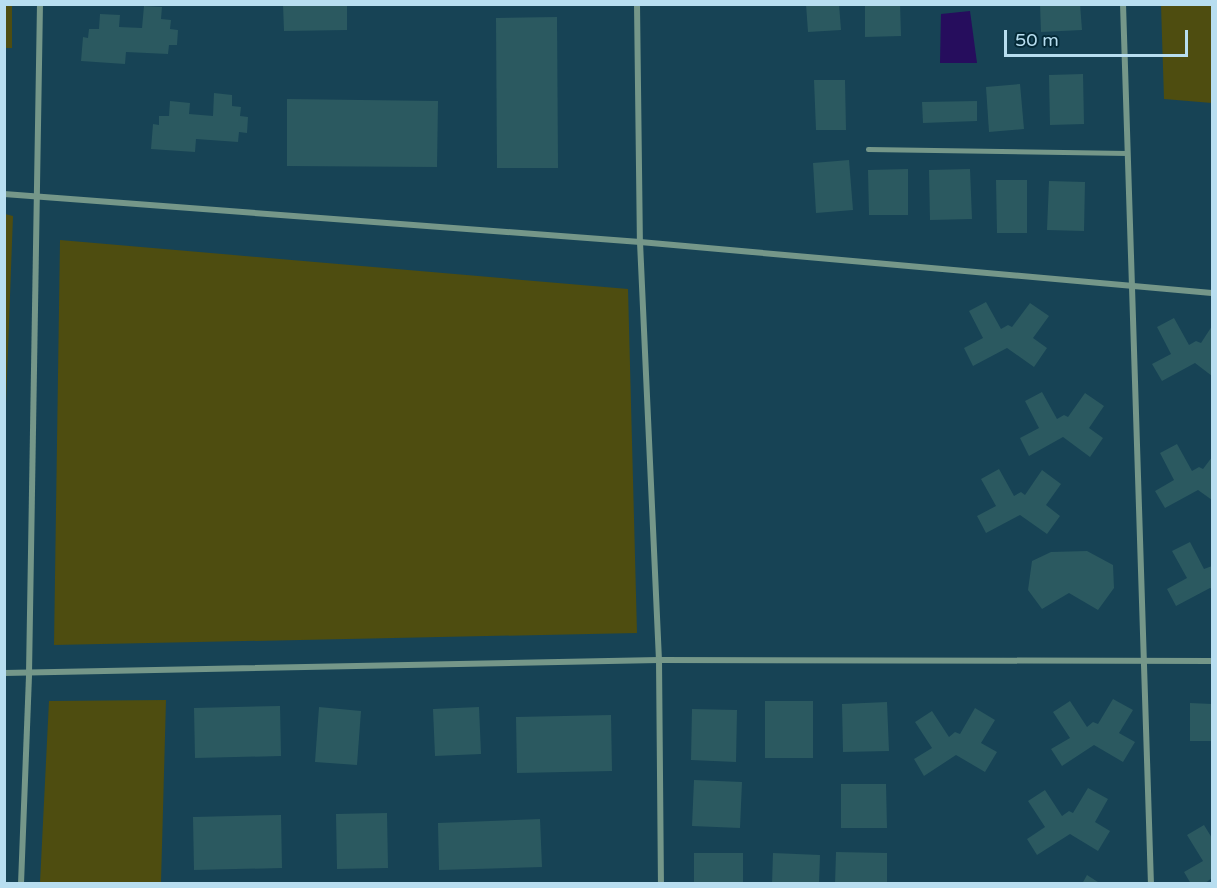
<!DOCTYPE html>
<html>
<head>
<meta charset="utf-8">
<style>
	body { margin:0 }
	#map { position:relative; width:1217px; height:888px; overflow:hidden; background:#174355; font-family:"Varela Round",sans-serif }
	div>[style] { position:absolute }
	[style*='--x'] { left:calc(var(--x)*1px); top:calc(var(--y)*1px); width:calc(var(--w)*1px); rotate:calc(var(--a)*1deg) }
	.green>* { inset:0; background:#4e4d10 }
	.water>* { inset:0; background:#260d5d }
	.building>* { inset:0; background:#2b5960 }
	.service>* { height:4.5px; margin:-2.25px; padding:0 2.25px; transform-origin:2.25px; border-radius:2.25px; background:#759789 }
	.minor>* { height:6px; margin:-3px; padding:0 3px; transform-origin:3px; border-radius:3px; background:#759789 }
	span { translate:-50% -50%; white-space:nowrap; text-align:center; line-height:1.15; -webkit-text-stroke:5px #042936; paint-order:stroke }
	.frame { position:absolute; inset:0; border:6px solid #b8def0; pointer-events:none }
	.scale { position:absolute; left:1004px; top:30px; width:184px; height:27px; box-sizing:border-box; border:3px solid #b8def0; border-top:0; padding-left:8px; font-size:18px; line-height:21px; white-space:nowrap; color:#b8def0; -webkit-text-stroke:4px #042936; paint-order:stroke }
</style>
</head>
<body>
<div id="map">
	<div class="green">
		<i style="clip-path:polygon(5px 4px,12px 5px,12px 48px,5px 48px)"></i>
		<i style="clip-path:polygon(1161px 5px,1212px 5px,1212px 103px,1164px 99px)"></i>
		<i style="clip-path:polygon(5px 214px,13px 216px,5px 430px,4px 214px)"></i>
		<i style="clip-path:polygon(60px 240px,628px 289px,637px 633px,54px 645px)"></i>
		<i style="clip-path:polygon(166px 700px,161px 882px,40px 883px,49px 701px)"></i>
	</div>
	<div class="water">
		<i style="clip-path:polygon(970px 11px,977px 63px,940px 63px,941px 14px)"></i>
	</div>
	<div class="building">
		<i style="clip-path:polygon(283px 4px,347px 4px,347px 30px,284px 31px)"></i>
		<i style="clip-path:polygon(806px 4px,839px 4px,841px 30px,808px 32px)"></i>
		<i style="clip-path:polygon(865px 4px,900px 4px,901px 36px,865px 37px)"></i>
		<i style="clip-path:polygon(1040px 4px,1080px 4px,1082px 30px,1041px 32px)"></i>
		<i style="clip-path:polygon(144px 6px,162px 7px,161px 19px,171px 20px,170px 29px,178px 30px,177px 45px,169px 45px,168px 54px,126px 52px,125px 64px,81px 61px,83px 37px,88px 38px,89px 29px,99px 29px,100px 14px,120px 15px,119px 27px,142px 28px)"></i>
		<i style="clip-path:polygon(557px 17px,558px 168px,497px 168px,496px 18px)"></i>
		<i style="clip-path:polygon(1083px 74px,1084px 124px,1050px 125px,1049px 75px)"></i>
		<i style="clip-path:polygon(814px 80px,845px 80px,846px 130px,816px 130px)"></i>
		<i style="clip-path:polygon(1020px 84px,1024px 129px,989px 132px,986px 87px)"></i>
		<i style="clip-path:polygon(214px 93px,232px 95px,232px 106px,241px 107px,240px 116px,248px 117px,247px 133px,239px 132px,238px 142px,196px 139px,195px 152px,151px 149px,153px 124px,159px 125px,159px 116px,169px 116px,170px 101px,190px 103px,189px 114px,213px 116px)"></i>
		<i style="clip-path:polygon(287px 99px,438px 101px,437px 167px,287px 166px)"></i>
		<i style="clip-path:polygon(977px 101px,977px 121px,923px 123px,922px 102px)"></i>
		<i style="clip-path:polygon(849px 160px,853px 210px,816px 213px,813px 163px)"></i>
		<i style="clip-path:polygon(908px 169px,908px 215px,869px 215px,868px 170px)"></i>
		<i style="clip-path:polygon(970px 169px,972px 219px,930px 220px,929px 170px)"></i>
		<i style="clip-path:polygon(996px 180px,1027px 180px,1027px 233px,997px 233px)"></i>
		<i style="clip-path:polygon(1049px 181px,1085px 182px,1084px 231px,1047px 230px)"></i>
		<i style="clip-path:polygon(986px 302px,1001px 329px,1008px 325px,1012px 327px,1030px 303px,1049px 316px,1033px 338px,1047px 348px,1034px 367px,1007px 348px,973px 366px,964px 348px,983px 338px,969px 311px)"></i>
		<i style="clip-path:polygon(1174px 318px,1189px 345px,1196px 341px,1201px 343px,1212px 326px,1212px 376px,1195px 363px,1162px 381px,1152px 364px,1171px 354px,1157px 327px)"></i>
		<i style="clip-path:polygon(1042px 392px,1057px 419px,1064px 415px,1068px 417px,1085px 393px,1104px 406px,1089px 428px,1103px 438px,1090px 457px,1063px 437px,1029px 456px,1020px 438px,1039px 428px,1025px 401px)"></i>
		<i style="clip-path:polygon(1177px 444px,1192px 471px,1199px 467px,1203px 469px,1212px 457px,1212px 500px,1198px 490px,1165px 508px,1155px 491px,1174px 480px,1160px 453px)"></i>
		<i style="clip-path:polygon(999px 469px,1014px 496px,1021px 492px,1025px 495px,1042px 470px,1061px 484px,1046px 505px,1060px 516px,1047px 534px,1020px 515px,986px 533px,977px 516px,996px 506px,981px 479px)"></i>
		<i style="clip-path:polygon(1190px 542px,1204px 569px,1212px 566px,1212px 589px,1210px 588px,1176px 606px,1167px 589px,1187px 578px,1172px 551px)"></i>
		<i style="clip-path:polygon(1087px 551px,1113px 565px,1114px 588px,1098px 610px,1069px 593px,1042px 609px,1028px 590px,1032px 561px,1051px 552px)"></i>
		<i style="clip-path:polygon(1113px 699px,1133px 710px,1119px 733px,1135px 742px,1123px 762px,1094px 745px,1062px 766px,1051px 749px,1070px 738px,1053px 712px,1070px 701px,1087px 727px,1093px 722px,1098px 724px)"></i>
		<i style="clip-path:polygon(765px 701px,813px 701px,813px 758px,765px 758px)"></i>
		<i style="clip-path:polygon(887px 702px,889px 751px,843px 752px,842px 704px)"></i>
		<i style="clip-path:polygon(1190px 703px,1212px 704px,1212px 741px,1190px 741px)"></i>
		<i style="clip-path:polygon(280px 706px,281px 756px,195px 758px,194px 708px)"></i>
		<i style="clip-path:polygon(319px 707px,361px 711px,357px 765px,315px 762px)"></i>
		<i style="clip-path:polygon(479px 707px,481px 754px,435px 756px,433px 709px)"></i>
		<i style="clip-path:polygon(975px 708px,995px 720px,981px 743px,997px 752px,985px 772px,956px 755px,924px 776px,914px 759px,932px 748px,915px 722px,932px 711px,949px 737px,955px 732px,960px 734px)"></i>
		<i style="clip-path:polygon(692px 709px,737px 710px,736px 762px,691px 760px)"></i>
		<i style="clip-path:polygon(611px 715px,612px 771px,517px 773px,516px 717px)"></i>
		<i style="clip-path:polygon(694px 780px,742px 782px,740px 828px,692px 826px)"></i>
		<i style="clip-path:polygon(841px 784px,886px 784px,887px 828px,841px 828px)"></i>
		<i style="clip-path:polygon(1088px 788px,1108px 799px,1095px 822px,1110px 831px,1098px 851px,1070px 834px,1037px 855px,1027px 839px,1045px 827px,1028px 801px,1045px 790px,1062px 816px,1069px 811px,1073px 813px)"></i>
		<i style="clip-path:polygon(387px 813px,388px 868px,337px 869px,336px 814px)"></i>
		<i style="clip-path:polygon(281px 815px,282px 868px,194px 870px,193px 817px)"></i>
		<i style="clip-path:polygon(540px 819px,542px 867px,439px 870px,438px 823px)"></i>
		<i style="clip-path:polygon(1204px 825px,1212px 838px,1212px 878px,1204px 884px,1191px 884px,1184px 872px,1203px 861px,1187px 835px)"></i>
		<i style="clip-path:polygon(836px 852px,887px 853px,887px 884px,835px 884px)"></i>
		<i style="clip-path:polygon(694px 853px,743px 853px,743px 884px,694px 884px)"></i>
		<i style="clip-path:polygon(773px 853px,820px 855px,819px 884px,772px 884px)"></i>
		<i style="clip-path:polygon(1087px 875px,1101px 884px,1082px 884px)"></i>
	</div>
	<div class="service">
		<i style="--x:868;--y:149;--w:259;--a:0.9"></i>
	</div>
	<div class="minor">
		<i style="--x:637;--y:4;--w:238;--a:89.3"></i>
		<i style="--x:640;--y:242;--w:418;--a:87.4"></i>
		<i style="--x:659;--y:660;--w:224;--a:89.5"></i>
		<i style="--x:1123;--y:4;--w:880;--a:88.18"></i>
		<i style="--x:4;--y:194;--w:638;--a:4.32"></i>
		<i style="--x:640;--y:242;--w:574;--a:5.1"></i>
		<i style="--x:4;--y:673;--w:655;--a:-1.14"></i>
		<i style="--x:659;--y:660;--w:553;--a:0.1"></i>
		<i style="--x:21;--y:884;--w:210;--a:-87.8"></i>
		<i style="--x:29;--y:674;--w:670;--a:-89.06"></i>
	</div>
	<div class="frame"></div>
	<div class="scale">50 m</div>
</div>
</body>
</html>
